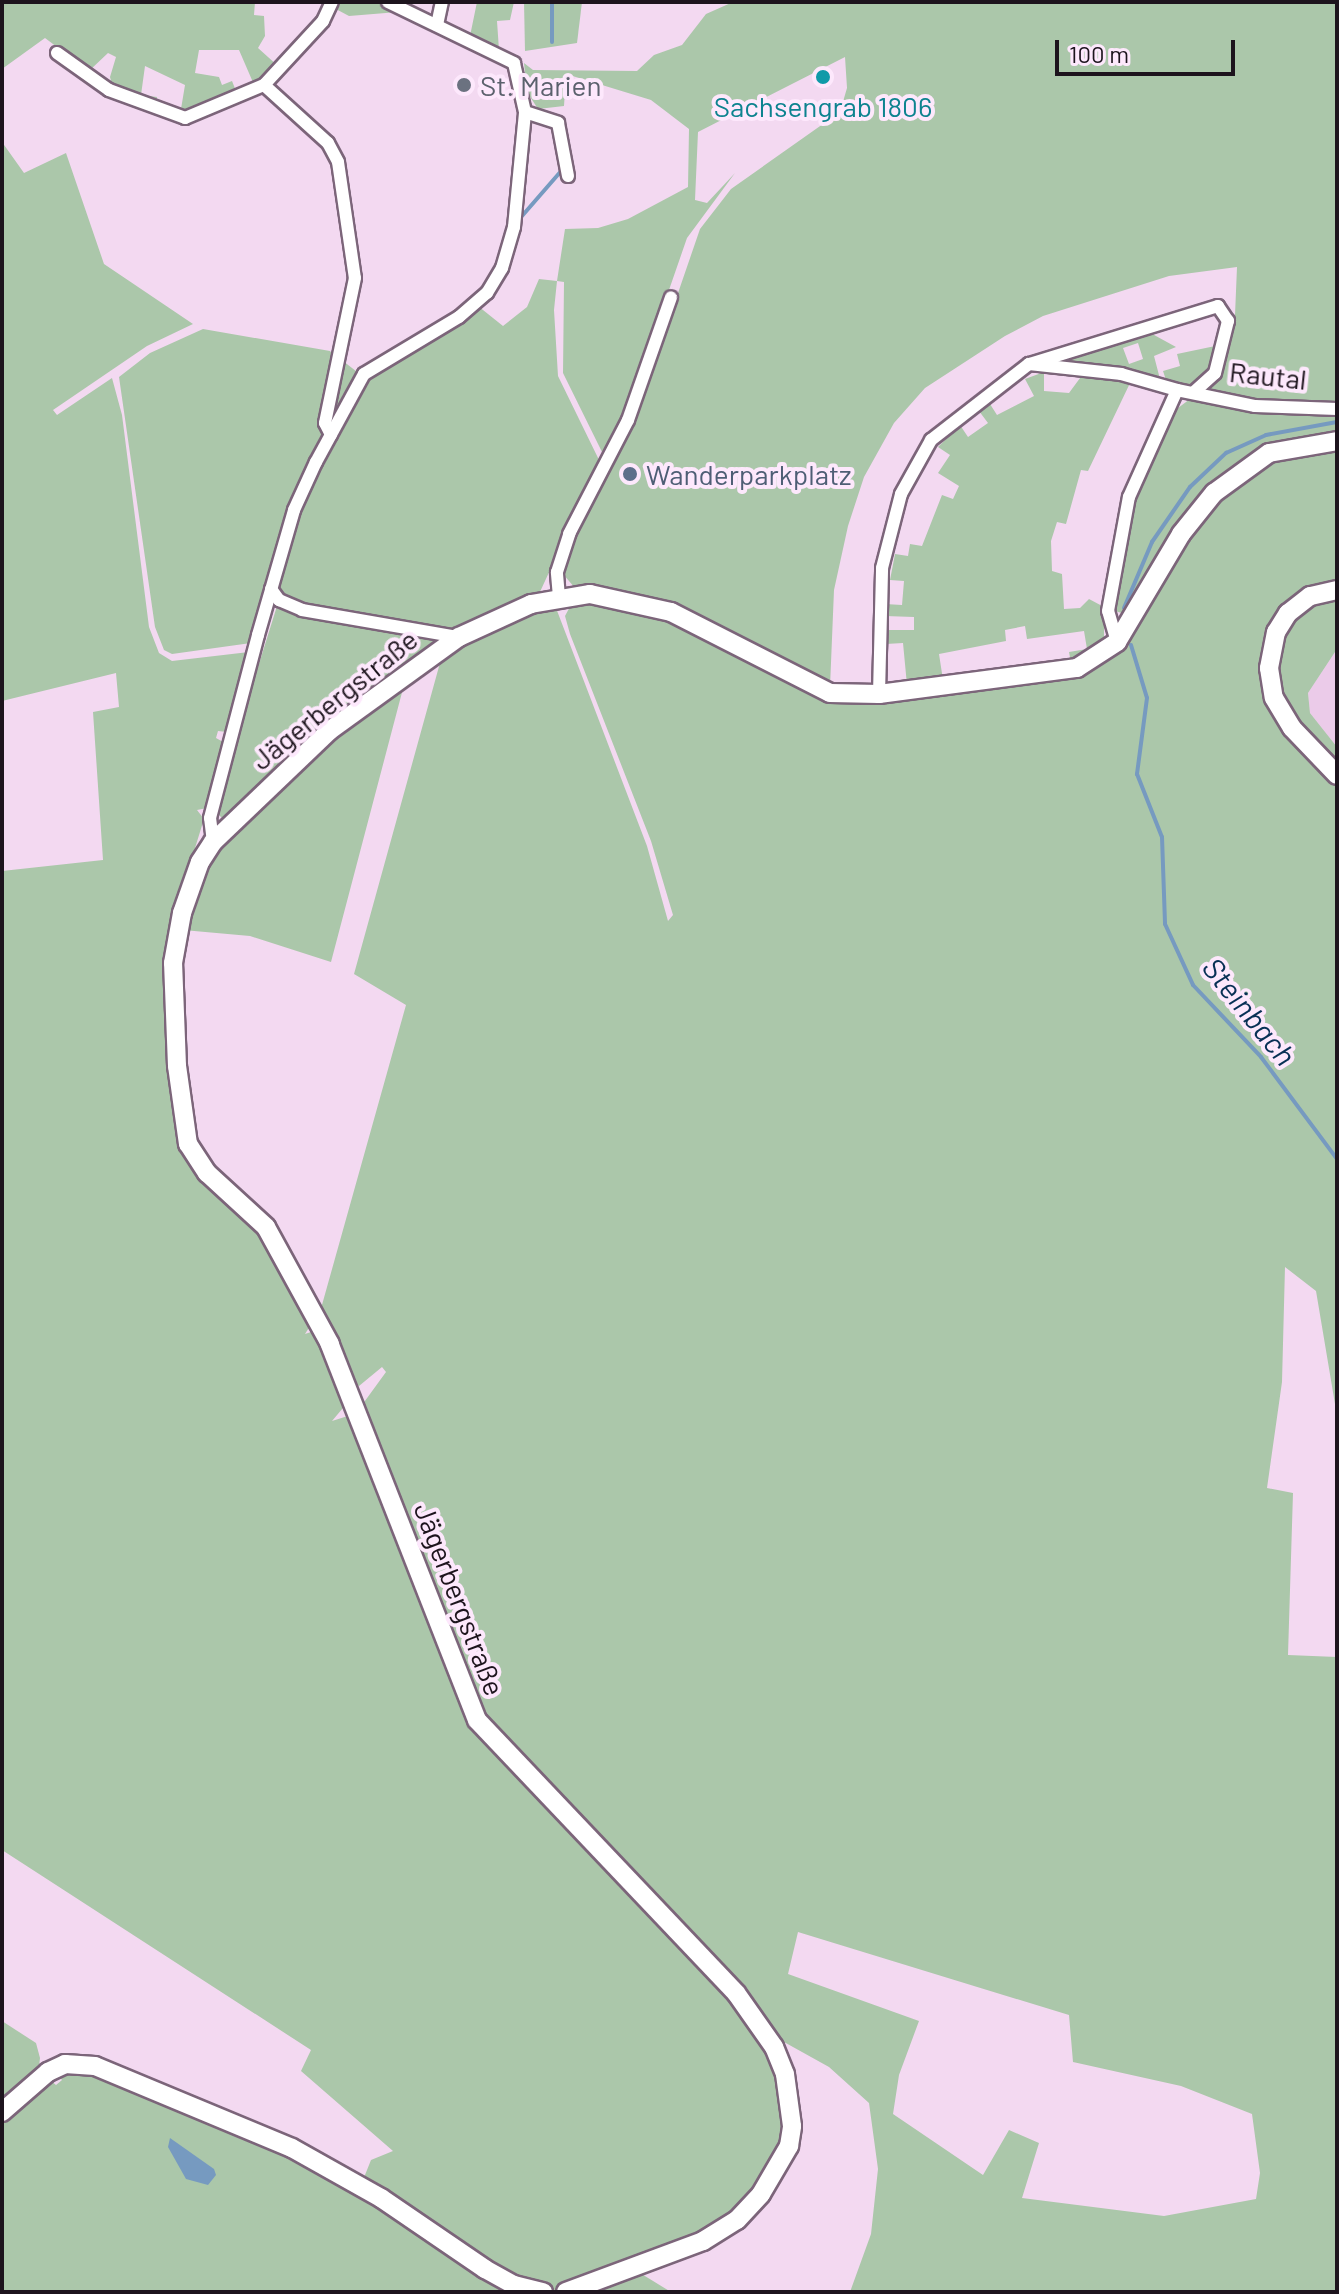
<!DOCTYPE html>
<html>
<head>
<meta charset="utf-8">
<style>
	body { margin:0 }
	#map { position:relative; width:1339px; height:2294px; overflow:hidden; background:#f3d9f1; font-family:Barlow,sans-serif }
	div>[style] { position:absolute }
	[style*='--x'] { left:calc(var(--x)*1px); top:calc(var(--y)*1px); width:calc(var(--w)*1px); rotate:calc(var(--a)*1deg) }
	.built>* { inset:0; background:#ebcbe9 }
	.green>* { inset:0; background:#abc7aa }
	.water>* { inset:0; background:#769ac0 }
	.stream>* { height:4px; margin:-2px; padding:0 2px; transform-origin:2px; border-radius:2px; background:#769ac0 }
	.roads { filter:drop-shadow(2px 0 #7c657a) drop-shadow(-2px 0 #7c657a) drop-shadow(0 2px #7c657a) drop-shadow(0 -2px #7c657a) }
	.street>* { height:12px; margin:-6px; padding:0 6px; transform-origin:6px; border-radius:6px; background:#fff }
	.secondary>* { height:18px; margin:-9px; padding:0 9px; transform-origin:9px; border-radius:9px; background:#fff }
	.dots>* { width:22px; height:22px; translate:-50% -50%; box-sizing:border-box; border:4px solid #fde8fc; border-radius:50% }
	span { translate:-50% -50%; white-space:nowrap; text-align:center; line-height:1.15; -webkit-text-stroke:8px #fde8fc; paint-order:stroke }
	.worship-label { font-size:28px; color:#5b616d }
	.left { translate:0 -50%; text-align:left }
	.culture-label { font-size:28px; color:#0d838f }
	.street-label { font-size:28px; color:#1d141d }
	.service-label { font-size:28px; color:#4e5e75 }
	.water-label { font-size:30px; color:#083055; font-style:italic }
	.frame { position:absolute; inset:0; border:4px solid #1d141d; pointer-events:none }
	.scale { position:absolute; left:1055px; top:40px; width:180px; height:36px; box-sizing:border-box; border:4px solid #1d141d; border-top:0; padding-left:10px; font-size:24px; line-height:28px; white-space:nowrap; color:#1d141d; -webkit-text-stroke:6px #fde8fc; paint-order:stroke }
</style>
</head>
<body>
<div id="map">
	<div class="built">
		<i style="clip-path:polygon(1337px 649px,1337px 747px,1310px 713px,1308px 693px)"></i>
	</div>
	<div class="green">
		<i style="clip-path:polygon(2px 2px,255px 2px,254px 15px,264px 16px,265px 36px,258px 48px,278px 66px,255px 87px,239px 50px,199px 50px,195px 73px,219px 77px,222px 85px,232px 81px,236px 91px,180px 115px,185px 85px,145px 66px,141px 95px,157px 97px,155px 108px,113px 88px,110px 77px,116px 57px,108px 53px,89px 71px,45px 38px,2px 69px)"></i>
		<i style="clip-path:polygon(336px 2px,383px 2px,398px 12px,349px 16px,334px 8px)"></i>
		<i style="clip-path:polygon(477px 2px,514px 2px,510px 20px,497px 21px,499px 50px,470px 36px)"></i>
		<i style="clip-path:polygon(524px 2px,582px 2px,577px 43px,525px 51px)"></i>
		<i style="clip-path:polygon(733px 2px,1337px 2px,1337px 435px,1244px 461px,1128px 615px,1112px 610px,1133px 499px,1166px 417px,1194px 396px,1202px 397px,1222px 364px,1235px 315px,1237px 267px,1169px 276px,1043px 316px,1005px 336px,925px 388px,894px 423px,864px 477px,848px 526px,834px 590px,830px 687px,724px 628px,623px 592px,575px 588px,563px 574px,571px 537px,655px 360px,700px 229px,731px 189px,840px 112px,847px 88px,845px 57px,698px 132px,695px 200px,707px 203px,735px 173px,687px 238px,625px 417px,602px 452px,563px 373px,564px 282px,557px 281px,554px 310px,558px 376px,600px 462px,539px 594px,448px 631px,299px 606px,283px 596px,278px 584px,300px 510px,366px 379px,478px 306px,503px 326px,527px 307px,539px 279px,557px 281px,565px 229px,598px 228px,628px 219px,688px 187px,689px 129px,651px 100px,566px 74px,564px 106px,538px 109px,527px 92px,524px 63px,533px 70px,637px 71px,654px 55px,682px 45px,706px 14px)"></i>
		<i style="clip-path:polygon(2px 142px,24px 173px,66px 153px,104px 264px,193px 324px,147px 346px,53px 410px,57px 415px,112px 378px,122px 415px,149px 627px,159px 653px,172px 661px,249px 652px,227px 732px,218px 731px,216px 738px,225px 743px,207px 808px,197px 810px,204px 819px,178px 903px,177px 1126px,262px 1231px,310px 1326px,305px 1334px,317px 1330px,348px 1402px,332px 1421px,351px 1415px,473px 1725px,731px 1997px,779px 2076px,786px 2125px,775px 2166px,731px 2215px,699px 2236px,579px 2285px,555px 2290px,518px 2281px,363px 2180px,371px 2160px,393px 2151px,301px 2071px,311px 2050px,2px 1850px,2px 871px,103px 860px,93px 712px,119px 707px,116px 673px,2px 701px)"></i>
		<i style="clip-path:polygon(203px 329px,330px 351px,335px 358px,323px 433px,291px 504px,251px 643px,172px 654px,164px 650px,155px 627px,119px 377px,150px 353px)"></i>
		<i style="clip-path:polygon(evenodd,1145px 330px,1176px 347px,1154px 356px,1160px 379px,1055px 363px,1054px 357px,1145px 330px,1138px 343px,1143px 359px,1129px 364px,1123px 348px,1138px 343px)"></i>
		<i style="clip-path:polygon(1220px 345px,1211px 374px,1193px 387px,1166px 380px,1163px 371px,1180px 366px,1177px 354px)"></i>
		<i style="clip-path:polygon(343px 361px,361px 375px,331px 421px)"></i>
		<i style="clip-path:polygon(1044px 372px,1044px 391px,1069px 393px,1083px 374px,1131px 381px,1088px 471px,1081px 470px,1066px 524px,1057px 522px,1051px 541px,1052px 571px,1062px 574px,1064px 609px,1080px 608px,1089px 599px,1104px 607px,1104px 644px,1071px 663px,1069px 652px,1087px 649px,1084px 631px,1027px 639px,1025px 626px,1005px 630px,1006px 641px,939px 654px,943px 680px,907px 685px,903px 643px,886px 644px,886px 630px,914px 630px,914px 617px,885px 616px,885px 604px,902px 605px,904px 581px,890px 580px,895px 554px,908px 556px,910px 544px,922px 546px,942px 495px,953px 499px,959px 486px,938px 473px,950px 455px,938px 447px,960px 425px,968px 437px,988px 423px,979px 411px,990px 404px,997px 415px,1034px 396px,1025px 379px)"></i>
		<i style="clip-path:polygon(evenodd,1337px 446px,1337px 585px,1309px 591px,1264px 668px,1337px 781px,1337px 1416px,1316px 1291px,1285px 1267px,1282px 1382px,1267px 1488px,1293px 1493px,1288px 1655px,1337px 1657px,1337px 2292px,850px 2292px,871px 2234px,878px 2169px,869px 2103px,829px 2067px,775px 2037px,478px 1707px,362px 1405px,386px 1372px,382px 1367px,359px 1386px,353px 1383px,320px 1312px,406px 1005px,354px 974px,443px 652px,522px 613px,556px 608px,647px 846px,668px 921px,673px 915px,651px 841px,570px 634px,565px 616px,573px 601px,598px 601px,671px 618px,824px 700px,879px 700px,1077px 674px,1114px 657px,1156px 578px,1219px 499px,1270px 458px,1337px 446px,798px 1932px,1069px 2015px,1073px 2062px,1181px 2086px,1252px 2114px,1260px 2173px,1256px 2199px,1164px 2216px,1022px 2198px,1039px 2143px,1009px 2130px,983px 2175px,893px 2114px,899px 2075px,919px 2021px,788px 1974px,798px 1932px)"></i>
		<i style="clip-path:polygon(1337px 596px,1337px 649px,1308px 693px,1310px 713px,1337px 747px,1337px 769px,1297px 726px,1275px 681px,1281px 634px,1311px 601px)"></i>
		<i style="clip-path:polygon(277px 606px,443px 639px,326px 726px,223px 819px,218px 814px,238px 731px)"></i>
		<i style="clip-path:polygon(405px 681px,331px 962px,250px 936px,183px 930px,204px 869px,221px 841px,275px 786px)"></i>
		<i style="clip-path:polygon(2px 2021px,36px 2043px,40px 2058px,39px 2066px,2px 2104px)"></i>
		<i style="clip-path:polygon(88px 2071px,292px 2155px,515px 2292px,2px 2292px,2px 2121px,33px 2092px,50px 2080px,56px 2085px,62px 2080px,58px 2075px)"></i>
		<i style="clip-path:polygon(640px 2273px,671px 2292px,589px 2292px)"></i>
	</div>
	<div class="water">
		<i style="clip-path:polygon(170px 2138px,214px 2169px,216px 2175px,208px 2185px,186px 2179px,168px 2147px)"></i>
	</div>
	<div class="stream">
		<i style="--x:552;--y:42;--w:40;--a:-90"></i>
		<i style="--x:522;--y:216;--w:61;--a:-49"></i>
		<i style="--x:1124;--y:608;--w:72;--a:-67"></i>
		<i style="--x:1152;--y:542;--w:67;--a:-55.4"></i>
		<i style="--x:1190;--y:487;--w:50;--a:-43.4"></i>
		<i style="--x:1226;--y:453;--w:44;--a:-24.2"></i>
		<i style="--x:1266;--y:435;--w:72;--a:-10.4"></i>
		<i style="--x:1131;--y:645;--w:55;--a:73.2"></i>
		<i style="--x:1147;--y:698;--w:77;--a:97.5"></i>
		<i style="--x:1137;--y:774;--w:68;--a:68.4"></i>
		<i style="--x:1162;--y:837;--w:87;--a:88"></i>
		<i style="--x:1165;--y:924;--w:67;--a:65.3"></i>
		<i style="--x:1193;--y:985;--w:99;--a:46.6"></i>
		<i style="--x:1261;--y:1057;--w:127;--a:53.3"></i>
	</div>
	<div class="roads">
		<div class="street">
			<i style="--x:437;--y:25;--w:24;--a:-78"></i>
			<i style="--x:57;--y:53;--w:64;--a:35.4"></i>
			<i style="--x:109;--y:90;--w:81;--a:20.2"></i>
			<i style="--x:185;--y:118;--w:86;--a:-22.7"></i>
			<i style="--x:264;--y:85;--w:87;--a:-47.3"></i>
			<i style="--x:323;--y:21;--w:21;--a:-65"></i>
			<i style="--x:264;--y:85;--w:86;--a:42.2"></i>
			<i style="--x:328;--y:143;--w:21;--a:62"></i>
			<i style="--x:338;--y:162;--w:117;--a:81.7"></i>
			<i style="--x:355;--y:278;--w:148;--a:101.7"></i>
			<i style="--x:325;--y:423;--w:13;--a:63"></i>
			<i style="--x:525;--y:112;--w:35;--a:18"></i>
			<i style="--x:558;--y:123;--w:54;--a:79.3"></i>
			<i style="--x:1194;--y:392;--w:28;--a:-42"></i>
			<i style="--x:1215;--y:373;--w:54;--a:-76"></i>
			<i style="--x:1228;--y:321;--w:18;--a:-124"></i>
			<i style="--x:1218;--y:306;--w:198;--a:162.9"></i>
			<i style="--x:1029;--y:364;--w:93;--a:6.2"></i>
			<i style="--x:1121;--y:374;--w:58;--a:15.9"></i>
			<i style="--x:1177;--y:390;--w:80;--a:11.6"></i>
			<i style="--x:1255;--y:406;--w:82;--a:2.1"></i>
			<i style="--x:271;--y:589;--w:14;--a:54"></i>
			<i style="--x:279;--y:600;--w:25;--a:23"></i>
			<i style="--x:302;--y:610;--w:159;--a:9.8"></i>
			<i style="--x:559;--y:597;--w:25;--a:-95"></i>
			<i style="--x:557;--y:572;--w:40;--a:-72"></i>
			<i style="--x:569;--y:534;--w:128;--a:-62.6"></i>
			<i style="--x:628;--y:420;--w:130;--a:-70.7"></i>
			<i style="--x:1117;--y:642;--w:32;--a:-106"></i>
			<i style="--x:1108;--y:611;--w:116;--a:-79.6"></i>
			<i style="--x:1129;--y:497;--w:117;--a:-65.8"></i>
			<i style="--x:879;--y:694;--w:126;--a:-88.6"></i>
			<i style="--x:882;--y:568;--w:76;--a:-75.6"></i>
			<i style="--x:901;--y:494;--w:62;--a:-60.9"></i>
			<i style="--x:931;--y:440;--w:124;--a:-37.8"></i>
			<i style="--x:213;--y:842;--w:24;--a:-97"></i>
			<i style="--x:210;--y:818;--w:189;--a:-75.3"></i>
			<i style="--x:258;--y:635;--w:130;--a:-73.9"></i>
			<i style="--x:294;--y:510;--w:53;--a:-65.4"></i>
			<i style="--x:316;--y:462;--w:100;--a:-61.4"></i>
			<i style="--x:364;--y:374;--w:111;--a:-31"></i>
			<i style="--x:459;--y:317;--w:37;--a:-41"></i>
			<i style="--x:487;--y:293;--w:29;--a:-59"></i>
			<i style="--x:502;--y:268;--w:43;--a:-73.7"></i>
			<i style="--x:514;--y:227;--w:116;--a:-84.5"></i>
			<i style="--x:525;--y:112;--w:50;--a:-102.7"></i>
			<i style="--x:514;--y:63;--w:140;--a:-154.2"></i>
		</div>
		<div class="secondary">
			<i style="--x:1337;--y:590;--w:28;--a:167"></i>
			<i style="--x:1310;--y:596;--w:28;--a:142"></i>
			<i style="--x:1288;--y:613;--w:22;--a:122"></i>
			<i style="--x:1276;--y:632;--w:37;--a:101"></i>
			<i style="--x:1269;--y:668;--w:30;--a:81"></i>
			<i style="--x:1274;--y:698;--w:35;--a:59"></i>
			<i style="--x:1292;--y:728;--w:65;--a:46.2"></i>
			<i style="--x:2;--y:2112;--w:61;--a:-41"></i>
			<i style="--x:48;--y:2072;--w:19;--a:-25"></i>
			<i style="--x:65;--y:2064;--w:30;--a:4"></i>
			<i style="--x:95;--y:2066;--w:213;--a:22.6"></i>
			<i style="--x:292;--y:2148;--w:102;--a:29.3"></i>
			<i style="--x:381;--y:2198;--w:126;--a:34.3"></i>
			<i style="--x:485;--y:2269;--w:33;--a:29"></i>
			<i style="--x:514;--y:2285;--w:30;--a:14"></i>
			<i style="--x:566;--y:2292;--w:146;--a:-20.4"></i>
			<i style="--x:703;--y:2241;--w:40;--a:-32"></i>
			<i style="--x:737;--y:2220;--w:35;--a:-47"></i>
			<i style="--x:761;--y:2194;--w:56;--a:-59.7"></i>
			<i style="--x:789;--y:2146;--w:20;--a:-81"></i>
			<i style="--x:792;--y:2126;--w:52;--a:-97.7"></i>
			<i style="--x:785;--y:2074;--w:29;--a:-112"></i>
			<i style="--x:774;--y:2047;--w:66;--a:-125.1"></i>
			<i style="--x:736;--y:1993;--w:376;--a:-133.5"></i>
			<i style="--x:477;--y:1720;--w:404;--a:-111.4"></i>
			<i style="--x:330;--y:1344;--w:133;--a:-118.7"></i>
			<i style="--x:266;--y:1227;--w:80;--a:-137.5"></i>
			<i style="--x:207;--y:1173;--w:35;--a:-123"></i>
			<i style="--x:188;--y:1144;--w:79;--a:-98"></i>
			<i style="--x:177;--y:1066;--w:103;--a:-92.2"></i>
			<i style="--x:173;--y:963;--w:51;--a:-79.8"></i>
			<i style="--x:182;--y:913;--w:54;--a:-70.6"></i>
			<i style="--x:200;--y:862;--w:24;--a:-57"></i>
			<i style="--x:213;--y:842;--w:161;--a:-43.7"></i>
			<i style="--x:329;--y:731;--w:160;--a:-35.9"></i>
			<i style="--x:459;--y:637;--w:79;--a:-24.6"></i>
			<i style="--x:531;--y:604;--w:60;--a:-9.6"></i>
			<i style="--x:590;--y:594;--w:83;--a:12.5"></i>
			<i style="--x:671;--y:612;--w:178;--a:27"></i>
			<i style="--x:830;--y:693;--w:49;--a:1.2"></i>
			<i style="--x:879;--y:694;--w:200;--a:-7.5"></i>
			<i style="--x:1077;--y:668;--w:48;--a:-33"></i>
			<i style="--x:1117;--y:642;--w:126;--a:-59.3"></i>
			<i style="--x:1181;--y:534;--w:53;--a:-51.2"></i>
			<i style="--x:1214;--y:493;--w:68;--a:-36"></i>
			<i style="--x:1269;--y:453;--w:69;--a:-10"></i>
		</div>
	</div>
	<div class="dots">
		<i style="left:823px;top:77px;background:#0f9aa8"></i>
		<i style="left:464px;top:85px;background:#6b7280"></i>
		<i style="left:630px;top:474px;background:#5c6f8a"></i>
	</div>
	<div class="worship-label">
		<span class="left" style="left:480px;top:85px">St. Marien</span>
	</div>
	<div class="culture-label">
		<span style="left:823px;top:106px">Sachsengrab 1806</span>
	</div>
	<div class="street-label">
		<span style="left:1268px;top:375px;rotate:6deg">Rautal</span>
		<span style="left:334px;top:699px;rotate:-39deg">Jägerbergstraße</span>
		<span style="left:460px;top:1599px;rotate:69deg">Jägerbergstraße</span>
	</div>
	<div class="service-label">
		<span class="left" style="left:646px;top:474px">Wanderparkplatz</span>
	</div>
	<div class="water-label">
		<span style="left:1250px;top:1011px;rotate:51deg">Steinbach</span>
	</div>
	<div class="frame"></div>
	<div class="scale">100 m</div>
</div>
</body>
</html>
